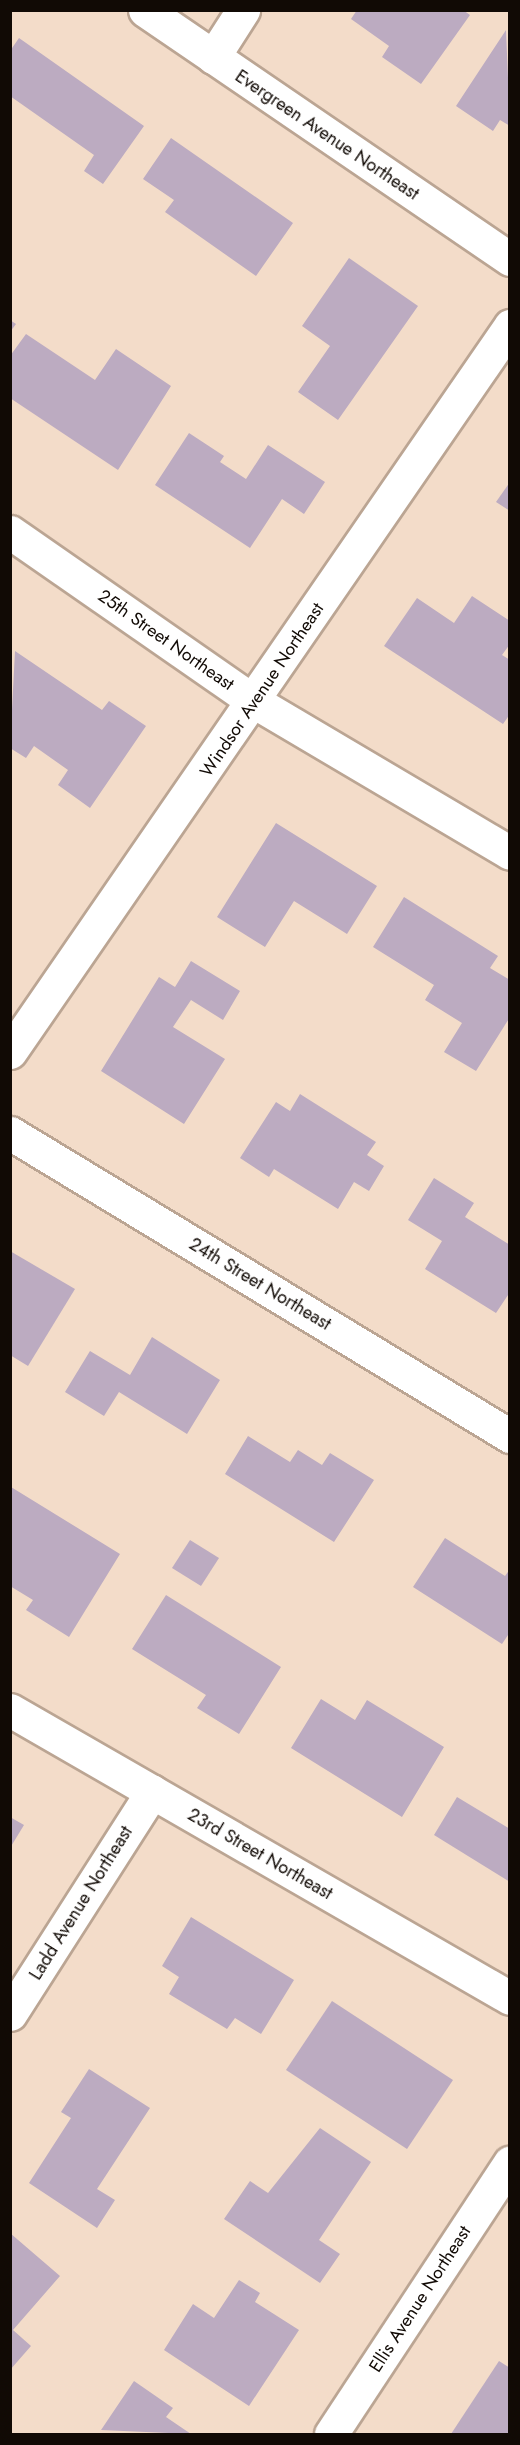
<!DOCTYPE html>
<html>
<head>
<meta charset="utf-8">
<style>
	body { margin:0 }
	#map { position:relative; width:520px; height:2445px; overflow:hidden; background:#f3dcc9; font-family:Jost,sans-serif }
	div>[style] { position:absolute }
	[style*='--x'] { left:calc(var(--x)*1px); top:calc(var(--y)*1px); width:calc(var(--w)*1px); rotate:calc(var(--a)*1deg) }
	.building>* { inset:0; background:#bcabc1 }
	.roads { filter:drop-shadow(2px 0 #bba593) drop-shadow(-2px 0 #bba593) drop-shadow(0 2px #bba593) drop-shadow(0 -2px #bba593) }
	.minor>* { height:33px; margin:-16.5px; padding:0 16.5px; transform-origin:16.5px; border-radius:16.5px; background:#fff }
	span { translate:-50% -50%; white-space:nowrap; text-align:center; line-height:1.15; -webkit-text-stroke:4.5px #fff; paint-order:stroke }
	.street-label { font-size:18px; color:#110a05 }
	.frame { position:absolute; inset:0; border:12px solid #110a05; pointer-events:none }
</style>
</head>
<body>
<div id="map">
	<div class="building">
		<i style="clip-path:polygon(357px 10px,463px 10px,470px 15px,421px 84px,382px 57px,389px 46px,351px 19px)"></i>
		<i style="clip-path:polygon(506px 30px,510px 126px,500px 120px,493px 131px,456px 106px)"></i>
		<i style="clip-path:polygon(19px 38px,144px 126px,103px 184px,84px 171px,94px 155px,10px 96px,10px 51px)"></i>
		<i style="clip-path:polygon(171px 138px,293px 223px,256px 276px,165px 212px,174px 200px,143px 179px)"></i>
		<i style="clip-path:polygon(349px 258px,418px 306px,338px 420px,298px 392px,330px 346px,302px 326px)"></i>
		<i style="clip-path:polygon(10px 320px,16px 324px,10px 332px)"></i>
		<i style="clip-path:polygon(26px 334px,95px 380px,116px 349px,171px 386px,118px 470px,10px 398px,10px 356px)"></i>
		<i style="clip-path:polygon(189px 433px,224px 456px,220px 462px,246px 479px,268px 445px,325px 482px,304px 514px,282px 499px,250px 548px,155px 485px)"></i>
		<i style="clip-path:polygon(510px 482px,510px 511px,496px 502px)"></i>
		<i style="clip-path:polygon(472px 596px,510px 621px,510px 644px,502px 655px,510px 660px,510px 714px,503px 724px,384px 646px,417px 598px,454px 623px)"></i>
		<i style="clip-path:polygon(15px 651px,102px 710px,109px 701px,146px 726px,90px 808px,58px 785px,68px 770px,34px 746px,26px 758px,10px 748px)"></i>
		<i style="clip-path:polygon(276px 823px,377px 886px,347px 934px,294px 901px,265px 947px,217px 917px)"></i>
		<i style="clip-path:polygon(404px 897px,498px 956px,490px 968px,510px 980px,510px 1017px,476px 1071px,444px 1052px,462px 1023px,425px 1000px,434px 985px,373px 947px)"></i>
		<i style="clip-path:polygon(191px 961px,240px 991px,223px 1020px,191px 1000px,173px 1027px,225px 1059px,184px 1124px,101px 1071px,159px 977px,175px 987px)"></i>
		<i style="clip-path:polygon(300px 1094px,376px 1142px,367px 1155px,384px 1166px,369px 1191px,354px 1182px,338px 1209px,274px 1169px,269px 1177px,240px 1158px,276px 1102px,290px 1111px)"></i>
		<i style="clip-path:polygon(434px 1178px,474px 1203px,465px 1217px,510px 1245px,510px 1292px,496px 1313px,425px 1269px,442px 1241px,408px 1220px)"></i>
		<i style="clip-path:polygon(10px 1251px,75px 1289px,28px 1366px,10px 1355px)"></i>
		<i style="clip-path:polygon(152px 1337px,220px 1380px,187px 1434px,119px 1392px,104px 1416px,65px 1392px,90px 1351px,130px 1375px)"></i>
		<i style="clip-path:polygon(248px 1436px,290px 1462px,298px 1450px,322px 1465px,330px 1453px,374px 1480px,334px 1542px,225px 1474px)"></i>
		<i style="clip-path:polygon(11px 1487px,120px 1554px,69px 1637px,26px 1610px,33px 1600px,10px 1586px)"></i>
		<i style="clip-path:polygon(445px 1538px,505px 1576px,510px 1569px,510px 1632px,502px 1644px,413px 1587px)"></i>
		<i style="clip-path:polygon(190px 1540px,219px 1558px,201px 1586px,172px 1568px)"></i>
		<i style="clip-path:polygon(166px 1595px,281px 1667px,239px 1734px,197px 1708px,206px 1695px,132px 1649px)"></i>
		<i style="clip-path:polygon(321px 1699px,355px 1720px,367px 1700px,444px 1747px,402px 1817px,291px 1748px)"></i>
		<i style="clip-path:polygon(457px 1797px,510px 1829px,510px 1882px,434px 1835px)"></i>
		<i style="clip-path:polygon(10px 1817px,24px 1825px,10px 1848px)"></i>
		<i style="clip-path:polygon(191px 1917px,294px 1980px,261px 2034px,235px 2018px,227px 2029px,169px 1994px,179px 1977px,162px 1966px)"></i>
		<i style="clip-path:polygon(332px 2001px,453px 2080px,407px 2149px,286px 2070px)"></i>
		<i style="clip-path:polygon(89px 2069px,150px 2108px,97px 2189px,115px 2200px,97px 2228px,29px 2183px,71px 2118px,61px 2112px)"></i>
		<i style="clip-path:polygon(320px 2128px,371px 2162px,319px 2240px,340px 2254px,320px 2283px,224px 2219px,250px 2181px,268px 2193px)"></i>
		<i style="clip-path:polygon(10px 2233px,60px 2276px,13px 2330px,31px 2346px,10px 2370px)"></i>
		<i style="clip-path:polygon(239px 2280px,260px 2293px,255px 2302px,299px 2330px,249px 2406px,164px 2350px,193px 2304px,214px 2318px)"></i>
		<i style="clip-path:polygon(499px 2361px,510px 2368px,510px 2434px,451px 2434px)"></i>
		<i style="clip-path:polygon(134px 2381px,173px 2408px,166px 2417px,191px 2434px,101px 2430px)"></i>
	</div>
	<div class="roads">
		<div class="minor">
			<i style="--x:145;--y:10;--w:442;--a:34.3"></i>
			<i style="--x:213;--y:57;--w:56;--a:-57.4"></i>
			<i style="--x:10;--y:532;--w:298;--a:34.8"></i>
			<i style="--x:255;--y:702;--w:296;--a:30.6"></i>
			<i style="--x:10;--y:1052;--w:882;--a:-55.44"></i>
			<i style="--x:10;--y:1133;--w:585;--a:31.22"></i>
			<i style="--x:10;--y:1710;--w:577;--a:29.94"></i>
			<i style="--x:10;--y:2014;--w:264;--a:-57.4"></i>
			<i style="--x:331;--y:2434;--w:325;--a:-56.6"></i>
		</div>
	</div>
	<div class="street-label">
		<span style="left:327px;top:135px;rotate:34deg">Evergreen Avenue Northeast</span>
		<span style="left:166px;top:640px;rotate:35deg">25th Street Northeast</span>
		<span style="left:262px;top:690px;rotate:-56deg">Windsor Avenue Northeast</span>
		<span style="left:260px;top:1284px;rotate:31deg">24th Street Northeast</span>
		<span style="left:260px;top:1854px;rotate:30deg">23rd Street Northeast</span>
		<span style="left:81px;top:1903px;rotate:-58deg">Ladd Avenue Northeast</span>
		<span style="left:420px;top:2299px;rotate:-57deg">Ellis Avenue Northeast</span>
	</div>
	<div class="frame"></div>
</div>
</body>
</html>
